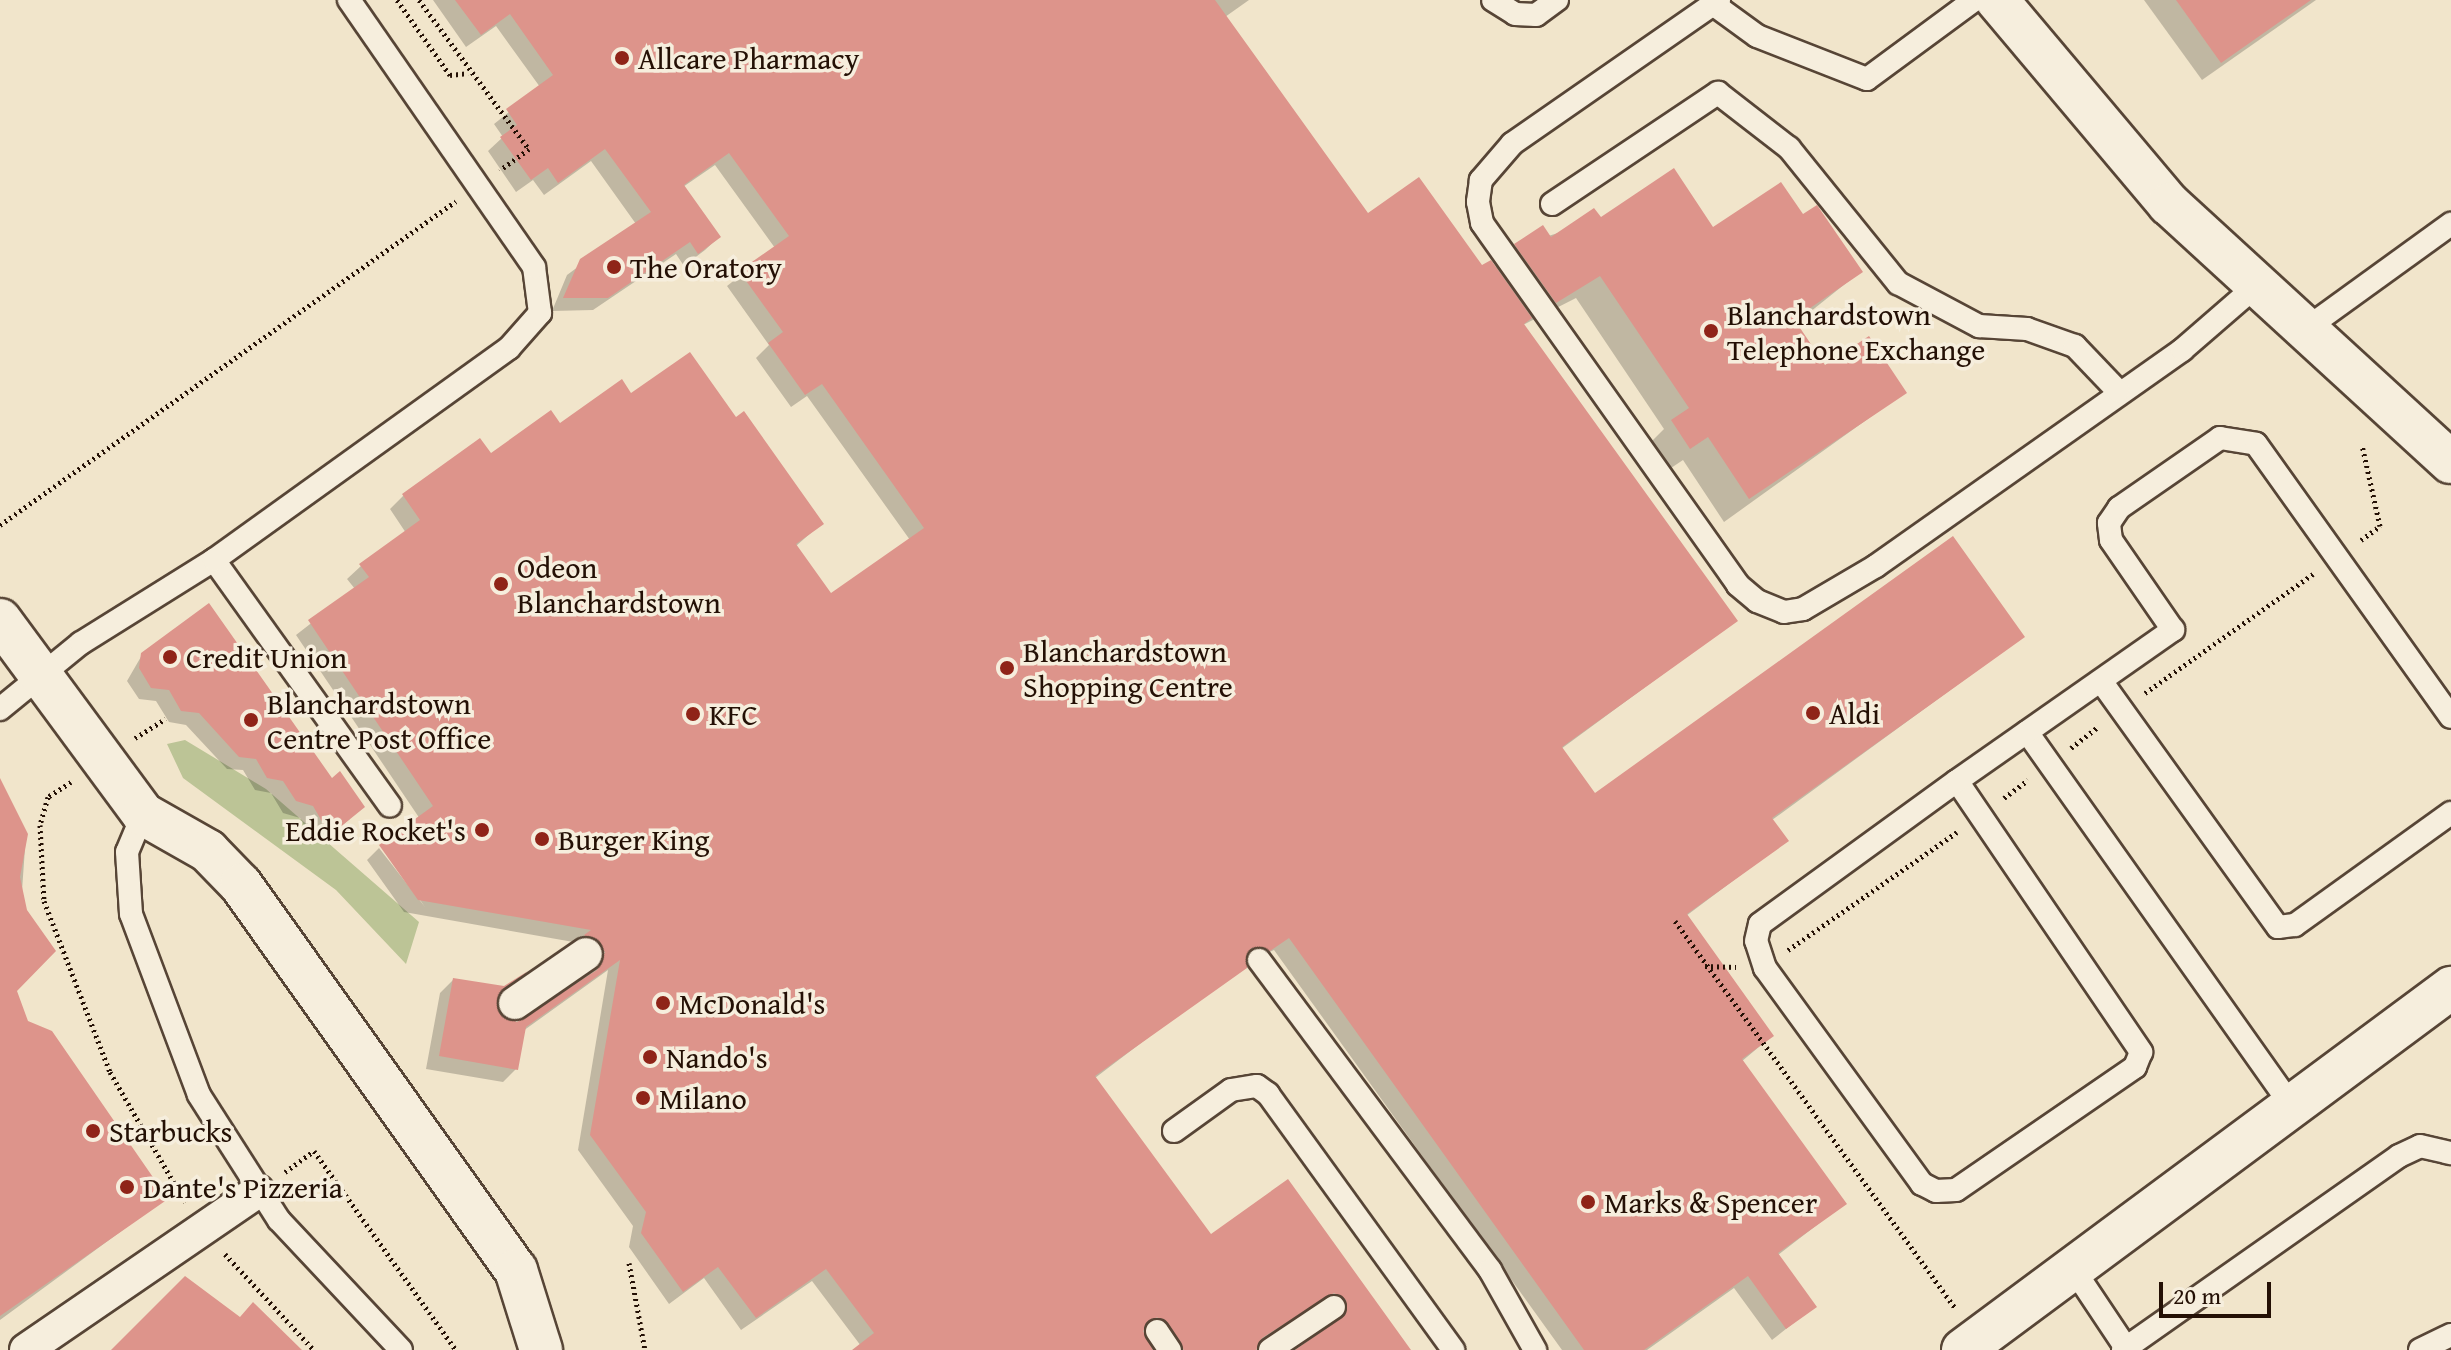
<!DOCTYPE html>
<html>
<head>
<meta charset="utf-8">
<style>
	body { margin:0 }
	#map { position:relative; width:2451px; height:1350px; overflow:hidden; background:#f1e5cb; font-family:"Gentium Book Plus",serif }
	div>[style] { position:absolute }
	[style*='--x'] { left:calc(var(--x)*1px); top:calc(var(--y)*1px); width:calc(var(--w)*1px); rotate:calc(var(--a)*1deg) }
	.green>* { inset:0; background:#bcc496 }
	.shadow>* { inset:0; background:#0003 }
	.building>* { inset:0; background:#dd948b }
	.path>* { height:5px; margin-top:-2.5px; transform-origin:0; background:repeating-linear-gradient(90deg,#241005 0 2px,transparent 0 6px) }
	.roads { filter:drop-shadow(2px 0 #574536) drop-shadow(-2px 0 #574536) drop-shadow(0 2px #574536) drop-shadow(0 -2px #574536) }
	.service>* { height:22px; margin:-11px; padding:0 11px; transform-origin:11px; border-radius:11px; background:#f6eedd }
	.pedestrian>* { height:32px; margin:-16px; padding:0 16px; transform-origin:16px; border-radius:16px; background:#f6eedd }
	.minor>* { height:42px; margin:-21px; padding:0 21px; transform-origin:21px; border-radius:21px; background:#f6eedd }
	.dots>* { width:22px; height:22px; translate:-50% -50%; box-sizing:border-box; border:4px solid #f6eedd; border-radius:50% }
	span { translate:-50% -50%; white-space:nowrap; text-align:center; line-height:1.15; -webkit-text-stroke:7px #f6eedd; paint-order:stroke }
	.poi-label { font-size:30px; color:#241005 }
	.left { translate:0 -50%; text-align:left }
	.right { translate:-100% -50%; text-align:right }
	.scale { position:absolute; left:2159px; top:1282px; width:112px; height:36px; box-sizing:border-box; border:4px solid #241005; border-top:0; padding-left:10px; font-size:24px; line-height:28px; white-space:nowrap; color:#241005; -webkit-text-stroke:6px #f6eedd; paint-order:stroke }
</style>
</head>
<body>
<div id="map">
	<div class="green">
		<i style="clip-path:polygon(185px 740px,266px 789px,419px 922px,406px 964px,336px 890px,183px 778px,167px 744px)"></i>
	</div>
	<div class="shadow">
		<i style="clip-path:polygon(433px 0,1249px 0,1225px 17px,1368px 216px,1482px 268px,1494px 268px,1516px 246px,1600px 220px,1713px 230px,1802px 217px,1860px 272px,1795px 324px,1824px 368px,1904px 393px,1724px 522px,1683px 460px,1665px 472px,1648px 445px,1664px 429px,1576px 298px,1523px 325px,1735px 621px,1561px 749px,1594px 795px,2023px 637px,1772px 820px,1786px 841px,1686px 916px,1772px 1036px,1741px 1062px,1844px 1204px,1778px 1255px,1815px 1306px,1772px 1340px,1734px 1288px,1647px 1350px,1562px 1350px,1274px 950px,1246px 963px,1095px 1078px,1211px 1237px,1287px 1182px,1409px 1350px,1299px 1350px,1331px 1328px,1334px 1313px,1312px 1308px,1258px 1350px,1163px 1350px,1138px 1329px,1156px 1350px,856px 1350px,861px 1346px,812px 1281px,741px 1330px,704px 1278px,669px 1304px,629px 1247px,633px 1226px,578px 1150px,608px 970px,523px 1031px,516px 1069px,503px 1082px,426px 1069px,440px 993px,453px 980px,496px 997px,498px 1016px,518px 1024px,592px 968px,579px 943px,404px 912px,367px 860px,379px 848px,425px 907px,382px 846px,420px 819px,296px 635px,355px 589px,347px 579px,361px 566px,406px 533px,390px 509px,403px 496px,480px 441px,490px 455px,631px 396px,736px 420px,821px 524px,796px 546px,831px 595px,910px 540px,807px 396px,791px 407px,756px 358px,769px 345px,727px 286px,775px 248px,715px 165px,683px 187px,719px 237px,705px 250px,684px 266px,676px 254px,593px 310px,552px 311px,567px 275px,636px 224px,591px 161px,544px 195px,533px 180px,516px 192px,488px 151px,503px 137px,494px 124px,540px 87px,496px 26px,466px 47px)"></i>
		<i style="clip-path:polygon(2144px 0,2316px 0,2202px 80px)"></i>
		<i style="clip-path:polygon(142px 655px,350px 819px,325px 839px,311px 837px,300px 818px,283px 813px,271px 793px,255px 790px,243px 770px,227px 769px,186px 725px,169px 722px,156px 701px,139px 699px,127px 681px)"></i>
		<i style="clip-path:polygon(0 809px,26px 834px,15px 990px,26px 1023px,165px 1199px,0 1320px)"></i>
	</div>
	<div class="building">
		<i style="clip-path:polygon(455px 0,1215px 0,1368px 213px,1419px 177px,1482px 265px,1491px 260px,1532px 318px,1524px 324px,1738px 621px,1562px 747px,1595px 793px,1953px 536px,2025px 637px,1772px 818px,1789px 841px,1687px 914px,1774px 1036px,1742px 1059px,1847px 1204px,1778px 1253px,1817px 1307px,1786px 1329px,1748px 1276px,1644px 1350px,1584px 1350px,1289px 938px,1270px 951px,1251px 948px,1247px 968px,1095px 1076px,1211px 1234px,1288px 1179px,1411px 1350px,1295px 1350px,1346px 1314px,1346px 1300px,1334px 1293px,1262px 1338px,1256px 1350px,1184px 1350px,1157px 1317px,1143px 1331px,1153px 1350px,852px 1350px,874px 1333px,826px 1269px,756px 1318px,718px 1267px,683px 1292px,641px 1233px,646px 1212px,590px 1135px,620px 960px,526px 1027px,518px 1070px,439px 1056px,453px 978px,504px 986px,528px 971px,498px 996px,500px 1014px,517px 1022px,597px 970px,605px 952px,584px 935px,591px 930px,418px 900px,379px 845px,433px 806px,308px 620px,369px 577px,359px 564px,420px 520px,402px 494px,480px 438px,491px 453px,551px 410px,560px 423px,622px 379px,631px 393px,690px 352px,736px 417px,744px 411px,824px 524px,796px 544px,831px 593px,924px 528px,822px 384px,805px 395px,768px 343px,783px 332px,739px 271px,789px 236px,729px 153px,684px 185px,721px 237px,698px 254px,690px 242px,608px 298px,563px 298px,580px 259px,651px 212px,605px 149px,558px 183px,548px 168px,531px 180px,500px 137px,517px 125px,506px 109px,553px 75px,510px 14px,481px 35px)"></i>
		<i style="clip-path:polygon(2176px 0,2311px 0,2221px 63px)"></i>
		<i style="clip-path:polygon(1674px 168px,1713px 227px,1781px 182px,1803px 214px,1817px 205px,1863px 272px,1794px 319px,1825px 365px,1869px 336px,1907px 393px,1749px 499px,1708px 437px,1690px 449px,1671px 420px,1689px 408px,1600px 276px,1556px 303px,1514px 244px,1543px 225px,1551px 237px,1594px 208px,1601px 217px)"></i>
		<i style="clip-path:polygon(209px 603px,332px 778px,340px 771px,365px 807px,339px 828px,324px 825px,313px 806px,296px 801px,283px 781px,267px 778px,256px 759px,239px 757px,199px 713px,181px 711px,169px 690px,151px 688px,139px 668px,141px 653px)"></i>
		<i style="clip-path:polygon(0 778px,28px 834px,20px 877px,27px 910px,56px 951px,17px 991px,28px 1021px,52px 1031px,168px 1199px,0 1316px)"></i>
		<i style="clip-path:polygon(185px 1276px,240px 1317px,253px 1302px,302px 1350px,111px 1350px)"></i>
	</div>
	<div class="path">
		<i style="--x:397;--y:0;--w:92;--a:54.8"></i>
		<i style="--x:450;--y:75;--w:18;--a:-6"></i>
		<i style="--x:419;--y:0;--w:185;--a:53.6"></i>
		<i style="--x:529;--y:149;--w:36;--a:144"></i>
		<i style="--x:0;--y:525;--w:559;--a:-35.39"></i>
		<i style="--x:2361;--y:540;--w:24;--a:-36"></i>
		<i style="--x:2380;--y:526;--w:83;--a:-102.5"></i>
		<i style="--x:2145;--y:693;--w:206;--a:-35.3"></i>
		<i style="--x:135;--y:738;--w:36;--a:-32"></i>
		<i style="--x:2071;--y:748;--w:34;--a:-38"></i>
		<i style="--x:71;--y:782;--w:27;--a:147"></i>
		<i style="--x:48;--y:797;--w:29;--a:106"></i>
		<i style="--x:40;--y:825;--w:76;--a:87"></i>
		<i style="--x:44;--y:901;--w:183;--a:68.9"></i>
		<i style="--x:110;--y:1072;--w:150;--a:60"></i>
		<i style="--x:2004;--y:798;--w:30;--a:-37"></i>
		<i style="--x:1675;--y:921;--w:479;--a:54.1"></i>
		<i style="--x:1788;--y:950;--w:206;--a:-34.9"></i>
		<i style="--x:1705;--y:966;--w:31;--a:2"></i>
		<i style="--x:285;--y:1172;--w:36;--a:-36"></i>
		<i style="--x:314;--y:1151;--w:244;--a:54.5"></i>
		<i style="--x:225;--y:1254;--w:131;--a:47.2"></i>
		<i style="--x:629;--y:1263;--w:88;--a:79.6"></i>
	</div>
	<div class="roads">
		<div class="service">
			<i style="--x:1493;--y:0;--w:26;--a:32"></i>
			<i style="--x:1515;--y:14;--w:21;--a:3"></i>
			<i style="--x:1536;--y:15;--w:26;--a:-36"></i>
			<i style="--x:1719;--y:0;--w:252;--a:145.2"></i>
			<i style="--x:1512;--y:144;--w:48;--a:130.7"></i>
			<i style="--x:1481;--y:180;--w:22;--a:98"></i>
			<i style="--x:1478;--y:202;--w:21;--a:79"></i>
			<i style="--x:1482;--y:223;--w:443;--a:54.7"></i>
			<i style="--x:1738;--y:585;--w:25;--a:40"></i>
			<i style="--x:1757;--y:601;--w:29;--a:22"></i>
			<i style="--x:1784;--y:612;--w:19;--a:-9"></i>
			<i style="--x:1803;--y:609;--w:85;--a:-30.5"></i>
			<i style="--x:1876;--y:566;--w:375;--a:-35.2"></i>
			<i style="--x:2182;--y:350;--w:98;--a:-40.9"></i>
			<i style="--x:1713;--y:4;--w:54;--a:36"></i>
			<i style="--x:1757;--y:36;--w:118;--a:21.4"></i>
			<i style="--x:1867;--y:79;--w:133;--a:-36.4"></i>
			<i style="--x:1552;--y:204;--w:200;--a:-33.8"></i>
			<i style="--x:1718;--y:93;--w:90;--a:37.8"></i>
			<i style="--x:1789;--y:148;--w:174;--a:51.1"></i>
			<i style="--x:1898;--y:283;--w:92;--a:28"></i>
			<i style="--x:1979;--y:326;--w:48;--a:3.6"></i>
			<i style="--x:2027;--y:329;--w:51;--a:19.5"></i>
			<i style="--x:2075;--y:346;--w:62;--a:46.3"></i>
			<i style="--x:2303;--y:331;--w:183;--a:-35.9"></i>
			<i style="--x:214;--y:560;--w:302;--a:54.4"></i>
			<i style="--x:2101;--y:681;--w:303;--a:54.3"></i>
			<i style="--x:2278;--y:927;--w:17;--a:-7"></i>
			<i style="--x:2295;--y:925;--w:192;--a:-35.7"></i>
			<i style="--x:0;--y:709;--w:104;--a:-39.2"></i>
			<i style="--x:81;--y:643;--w:157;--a:-32"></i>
			<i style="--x:214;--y:560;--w:363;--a:-35.7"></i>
			<i style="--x:509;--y:348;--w:47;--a:-48.5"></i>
			<i style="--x:540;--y:313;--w:46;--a:-97.4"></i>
			<i style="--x:534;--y:267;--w:325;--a:-124.7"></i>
			<i style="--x:2027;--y:732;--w:463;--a:54.7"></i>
			<i style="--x:1957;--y:781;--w:328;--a:55.8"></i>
			<i style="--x:2141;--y:1052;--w:16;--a:112"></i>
			<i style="--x:2135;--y:1067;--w:217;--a:145.5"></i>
			<i style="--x:1956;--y:1190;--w:20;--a:177"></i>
			<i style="--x:1936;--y:1191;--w:16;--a:-153"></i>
			<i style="--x:1922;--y:1184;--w:267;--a:-126"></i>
			<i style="--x:1765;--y:968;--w:28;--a:-108"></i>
			<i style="--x:1756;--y:941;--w:17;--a:-77"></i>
			<i style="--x:1760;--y:924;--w:243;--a:-36"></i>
			<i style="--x:1957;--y:781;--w:264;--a:-35"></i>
			<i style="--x:2173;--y:630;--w:109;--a:-124.6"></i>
			<i style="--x:2111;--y:540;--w:17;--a:-97"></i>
			<i style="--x:2109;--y:523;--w:18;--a:-56"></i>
			<i style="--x:2119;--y:508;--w:123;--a:-34.7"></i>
			<i style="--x:2220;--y:438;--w:36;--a:9"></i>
			<i style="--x:2256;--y:444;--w:335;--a:54.5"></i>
			<i style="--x:143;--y:814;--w:41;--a:112.8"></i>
			<i style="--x:127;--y:852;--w:62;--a:86.3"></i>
			<i style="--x:131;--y:914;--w:193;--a:69.4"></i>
			<i style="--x:199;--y:1095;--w:148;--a:57.4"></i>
			<i style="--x:279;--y:1220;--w:178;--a:46.8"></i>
			<i style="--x:1259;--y:960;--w:387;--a:53.3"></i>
			<i style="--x:1490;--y:1270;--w:92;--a:60.6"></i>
			<i style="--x:1174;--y:1131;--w:70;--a:-35.7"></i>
			<i style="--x:1231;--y:1090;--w:26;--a:-9"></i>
			<i style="--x:1257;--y:1086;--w:14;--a:36"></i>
			<i style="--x:1268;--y:1094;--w:316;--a:54.1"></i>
			<i style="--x:2074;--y:1270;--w:94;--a:56.3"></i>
			<i style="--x:1157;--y:1331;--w:23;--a:56"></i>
			<i style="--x:1270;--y:1350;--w:77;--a:-33.9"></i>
			<i style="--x:2123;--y:1350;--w:337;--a:-35.1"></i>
			<i style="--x:2399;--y:1156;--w:23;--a:-25"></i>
			<i style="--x:2420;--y:1146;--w:32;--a:13"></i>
			<i style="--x:2420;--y:1350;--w:34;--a:-26"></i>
		</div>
		<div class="pedestrian">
			<i style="--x:515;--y:1003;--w:86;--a:-34.6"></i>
			<i style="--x:26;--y:1350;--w:281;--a:-34.4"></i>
		</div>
		<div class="minor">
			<i style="--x:1997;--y:0;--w:267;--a:49.9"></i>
			<i style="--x:2169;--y:204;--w:382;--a:42.5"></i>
			<i style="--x:0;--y:620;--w:241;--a:53.6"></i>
			<i style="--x:143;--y:814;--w:75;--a:29.6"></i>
			<i style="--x:208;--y:851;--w:47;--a:45.9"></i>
			<i style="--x:241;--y:885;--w:473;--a:54.5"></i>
			<i style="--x:516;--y:1270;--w:84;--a:72.6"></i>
			<i style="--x:1963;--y:1350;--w:608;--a:-36.57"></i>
		</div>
	</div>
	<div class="dots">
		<i style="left:622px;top:58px;background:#8f2418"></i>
		<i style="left:614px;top:267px;background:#8f2418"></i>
		<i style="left:1711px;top:331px;background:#8f2418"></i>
		<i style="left:501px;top:584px;background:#8f2418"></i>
		<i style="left:170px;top:657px;background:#8f2418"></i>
		<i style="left:1007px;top:668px;background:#8f2418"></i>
		<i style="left:1813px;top:713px;background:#8f2418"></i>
		<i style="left:693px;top:714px;background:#8f2418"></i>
		<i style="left:251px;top:720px;background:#8f2418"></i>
		<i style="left:482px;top:830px;background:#8f2418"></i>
		<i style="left:542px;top:839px;background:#8f2418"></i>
		<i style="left:663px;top:1003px;background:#8f2418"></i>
		<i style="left:650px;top:1057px;background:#8f2418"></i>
		<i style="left:643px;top:1098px;background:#8f2418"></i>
		<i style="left:93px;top:1131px;background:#8f2418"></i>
		<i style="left:127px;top:1187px;background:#8f2418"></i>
		<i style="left:1588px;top:1202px;background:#8f2418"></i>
	</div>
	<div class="poi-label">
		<span class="left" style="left:638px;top:58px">Allcare Pharmacy</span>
		<span class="left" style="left:630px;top:267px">The Oratory</span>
		<span class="left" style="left:1727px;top:331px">Blanchardstown<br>Telephone Exchange</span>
		<span class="left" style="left:517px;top:584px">Odeon<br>Blanchardstown</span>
		<span class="left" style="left:1023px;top:668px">Blanchardstown<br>Shopping Centre</span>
		<span class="left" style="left:186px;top:657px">Credit Union</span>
		<span class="left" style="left:267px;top:720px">Blanchardstown<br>Centre Post Office</span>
		<span class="left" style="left:1829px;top:713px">Aldi</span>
		<span class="left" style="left:709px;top:714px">KFC</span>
		<span class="right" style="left:466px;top:830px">Eddie Rocket's</span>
		<span class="left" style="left:558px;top:839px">Burger King</span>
		<span class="left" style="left:679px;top:1003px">McDonald's</span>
		<span class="left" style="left:666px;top:1057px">Nando's</span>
		<span class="left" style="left:659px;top:1098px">Milano</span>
		<span class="left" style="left:109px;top:1131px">Starbucks</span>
		<span class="left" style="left:143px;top:1187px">Dante's Pizzeria</span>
		<span class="left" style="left:1604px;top:1202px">Marks &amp; Spencer</span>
	</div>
	<div class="scale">20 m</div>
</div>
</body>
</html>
